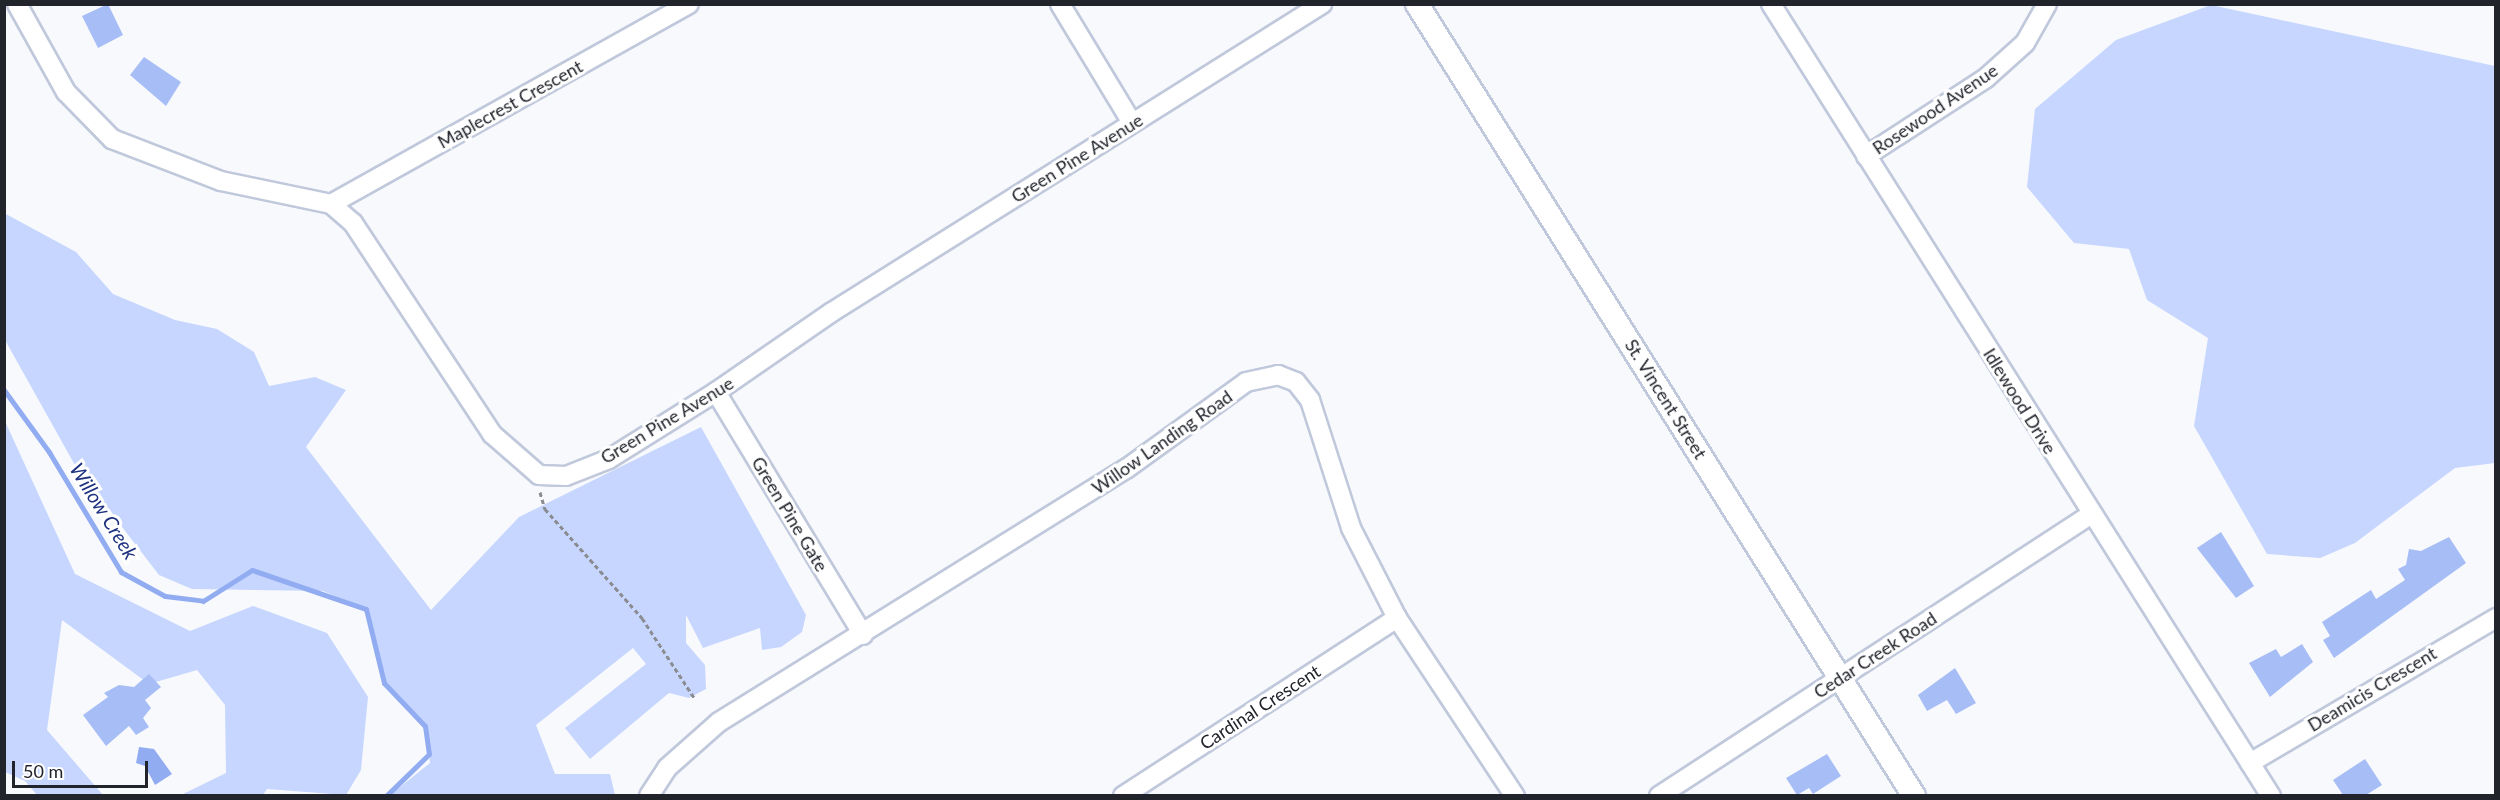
<!DOCTYPE html>
<html>
<head>
<meta charset="utf-8">
<style>
	body { margin:0 }
	#map { position:relative; width:2500px; height:800px; overflow:hidden; background:#f8f9fd; font-family:Lato,sans-serif }
	div>[style] { position:absolute }
	[style*='--x'] { left:calc(var(--x)*1px); top:calc(var(--y)*1px); width:calc(var(--w)*1px); rotate:calc(var(--a)*1deg) }
	.green>* { inset:0; background:#c6d6fe }
	.water>* { inset:0; background:#92acf2 }
	.stream>* { height:5px; margin:-2.5px; padding:0 2.5px; transform-origin:2.5px; border-radius:2.5px; background:#92acf2 }
	.building>* { inset:0; background:#a7bdf6 }
	.path>* { height:3px; margin-top:-1.5px; transform-origin:0; background:repeating-linear-gradient(90deg,#8a8c91 0 4.5px,transparent 0 7.5px) }
	.roads { filter:drop-shadow(2px 0 #c0c8db) drop-shadow(-2px 0 #c0c8db) drop-shadow(0 2px #c0c8db) drop-shadow(0 -2px #c0c8db) }
	.minor>* { height:18px; margin:-9px; padding:0 9px; transform-origin:9px; border-radius:9px; background:#fff }
	.tertiary>* { height:22px; margin:-11px; padding:0 11px; transform-origin:11px; border-radius:11px; background:#fff }
	span { translate:-50% -50%; white-space:nowrap; text-align:center; line-height:1.15; -webkit-text-stroke:6px #fff; paint-order:stroke }
	.street-label { font-size:18px; color:#21242b }
	.water-label { font-size:20px; color:#1d3180; font-style:italic }
	.frame { position:absolute; inset:0; border:6px solid #21242b; pointer-events:none }
	.scale { position:absolute; left:12px; top:761px; width:136px; height:27px; box-sizing:border-box; border:3px solid #21242b; border-top:0; padding-left:8px; font-size:18px; line-height:21px; white-space:nowrap; color:#21242b; -webkit-text-stroke:4px #fff; paint-order:stroke }
</style>
</head>
<body>
<div id="map">
	<div class="green">
		<i style="clip-path:polygon(2211px 5px,2495px 66px,2495px 463px,2455px 468px,2355px 543px,2320px 558px,2267px 554px,2194px 426px,2208px 338px,2147px 300px,2129px 249px,2074px 243px,2027px 187px,2035px 109px,2116px 40px)"></i>
		<i style="clip-path:polygon(4px 213px,76px 252px,113px 294px,175px 320px,217px 329px,254px 352px,269px 386px,315px 377px,346px 390px,306px 447px,431px 610px,519px 517px,701px 427px,806px 615px,802px 632px,781px 647px,762px 650px,760px 628px,703px 648px,686px 615px,686px 643px,705px 665px,706px 689px,689px 698px,669px 693px,590px 759px,565px 728px,646px 664px,633px 648px,536px 725px,555px 774px,610px 774px,615px 795px,390px 795px,430px 763px,427px 732px,384px 683px,366px 609px,323px 591px,192px 589px,159px 575px,76px 467px,5px 340px)"></i>
		<i style="clip-path:polygon(4px 419px,75px 574px,190px 631px,253px 606px,327px 633px,368px 697px,361px 770px,346px 795px,267px 789px,263px 795px,181px 795px,226px 773px,225px 705px,197px 670px,149px 684px,62px 620px,47px 730px,103px 795px,37px 795px,25px 781px,5px 772px)"></i>
	</div>
	<div class="water">
		<i style="clip-path:polygon(139px 747px,154px 749px,172px 774px,155px 785px,145px 766px,136px 763px)"></i>
	</div>
	<div class="stream">
		<i style="--x:4;--y:390;--w:77;--a:54"></i>
		<i style="--x:49;--y:452;--w:140;--a:59"></i>
		<i style="--x:121;--y:572;--w:50;--a:28.6"></i>
		<i style="--x:165;--y:596;--w:38;--a:7"></i>
		<i style="--x:203;--y:601;--w:58;--a:-32.3"></i>
		<i style="--x:252;--y:570;--w:120;--a:18.9"></i>
		<i style="--x:366;--y:609;--w:76;--a:76.3"></i>
		<i style="--x:384;--y:683;--w:59;--a:46.4"></i>
		<i style="--x:425;--y:726;--w:28;--a:82"></i>
		<i style="--x:429;--y:754;--w:60;--a:135.7"></i>
	</div>
	<div class="building">
		<i style="clip-path:polygon(108px 4px,123px 35px,98px 48px,82px 16px)"></i>
		<i style="clip-path:polygon(144px 57px,181px 82px,166px 106px,130px 75px)"></i>
		<i style="clip-path:polygon(2221px 532px,2254px 586px,2236px 598px,2197px 548px)"></i>
		<i style="clip-path:polygon(2449px 537px,2466px 563px,2334px 658px,2323px 640px,2330px 636px,2322px 622px,2371px 590px,2376px 599px,2405px 580px,2398px 569px,2406px 565px,2409px 549px,2421px 551px)"></i>
		<i style="clip-path:polygon(2302px 644px,2313px 662px,2270px 697px,2249px 663px,2276px 649px,2281px 657px)"></i>
		<i style="clip-path:polygon(1955px 668px,1976px 703px,1956px 714px,1947px 700px,1927px 711px,1918px 695px)"></i>
		<i style="clip-path:polygon(149px 674px,161px 687px,145px 700px,151px 708px,143px 718px,149px 727px,136px 735px,129px 726px,106px 746px,83px 715px,108px 697px,104px 693px,119px 685px,134px 687px)"></i>
		<i style="clip-path:polygon(1827px 754px,1841px 776px,1813px 794px,1809px 788px,1797px 795px,1786px 778px)"></i>
		<i style="clip-path:polygon(2365px 759px,2382px 785px,2366px 795px,2343px 795px,2333px 780px)"></i>
	</div>
	<div class="path">
		<i style="--x:540;--y:492;--w:18;--a:74"></i>
		<i style="--x:545;--y:509;--w:146;--a:48.3"></i>
		<i style="--x:642;--y:618;--w:97;--a:56.8"></i>
	</div>
	<div class="roads">
		<div class="minor">
			<i style="--x:17;--y:4;--w:101;--a:60.9"></i>
			<i style="--x:66;--y:92;--w:66;--a:45.6"></i>
			<i style="--x:112;--y:139;--w:117;--a:21.1"></i>
			<i style="--x:221;--y:181;--w:112;--a:11.8"></i>
			<i style="--x:331;--y:204;--w:29;--a:41"></i>
			<i style="--x:353;--y:223;--w:253;--a:56.6"></i>
			<i style="--x:492;--y:434;--w:62;--a:41.1"></i>
			<i style="--x:539;--y:475;--w:27;--a:2"></i>
			<i style="--x:566;--y:476;--w:46;--a:-21.6"></i>
			<i style="--x:609;--y:459;--w:126;--a:-32.1"></i>
			<i style="--x:716;--y:392;--w:141;--a:-34.6"></i>
			<i style="--x:832;--y:312;--w:579;--a:-32.15"></i>
			<i style="--x:1060;--y:4;--w:139;--a:58.8"></i>
			<i style="--x:1771;--y:4;--w:937;--a:57.74"></i>
			<i style="--x:1866;--y:156;--w:143;--a:-33"></i>
			<i style="--x:1986;--y:78;--w:52;--a:-41.9"></i>
			<i style="--x:2025;--y:43;--w:45;--a:-60.6"></i>
			<i style="--x:331;--y:204;--w:410;--a:-29.2"></i>
			<i style="--x:716;--y:392;--w:284;--a:58.8"></i>
			<i style="--x:2250;--y:763;--w:286;--a:-30.5"></i>
			<i style="--x:649;--y:796;--w:33;--a:-57"></i>
			<i style="--x:667;--y:768;--w:69;--a:-41.5"></i>
			<i style="--x:719;--y:722;--w:479;--a:-31.9"></i>
			<i style="--x:1126;--y:469;--w:148;--a:-35.9"></i>
			<i style="--x:1246;--y:382;--w:33;--a:-12"></i>
			<i style="--x:1278;--y:375;--w:19;--a:21"></i>
			<i style="--x:1296;--y:382;--w:23;--a:52"></i>
			<i style="--x:1310;--y:400;--w:134;--a:72.2"></i>
			<i style="--x:1351;--y:528;--w:101;--a:62.9"></i>
			<i style="--x:1397;--y:618;--w:214;--a:56.5"></i>
			<i style="--x:1123;--y:796;--w:327;--a:-33"></i>
			<i style="--x:1659;--y:796;--w:515;--a:-33.1"></i>
		</div>
		<div class="tertiary">
			<i style="--x:1417;--y:4;--w:935;--a:57.89"></i>
		</div>
	</div>
	<div class="street-label">
		<span style="left:510px;top:104px;rotate:-29deg">Maplecrest Crescent</span>
		<span style="left:1935px;top:109px;rotate:-34deg">Rosewood Avenue</span>
		<span style="left:1077px;top:158px;rotate:-32deg">Green Pine Avenue</span>
		<span style="left:1666px;top:399px;rotate:58deg">St. Vincent Street</span>
		<span style="left:2020px;top:401px;rotate:58deg">Idlewood Drive</span>
		<span style="left:667px;top:420px;rotate:-31deg">Green Pine Avenue</span>
		<span style="left:1162px;top:442px;rotate:-35deg">Willow Landing Road</span>
		<span style="left:790px;top:514px;rotate:59deg">Green Pine Gate</span>
		<span style="left:1875px;top:655px;rotate:-33deg">Cedar Creek Road</span>
		<span style="left:2372px;top:689px;rotate:-31deg">Deamicis Crescent</span>
		<span style="left:1260px;top:707px;rotate:-33deg">Cardinal Crescent</span>
	</div>
	<div class="water-label">
		<span style="left:104px;top:511px;rotate:58deg">Willow Creek</span>
	</div>
	<div class="frame"></div>
	<div class="scale">50 m</div>
</div>
</body>
</html>
